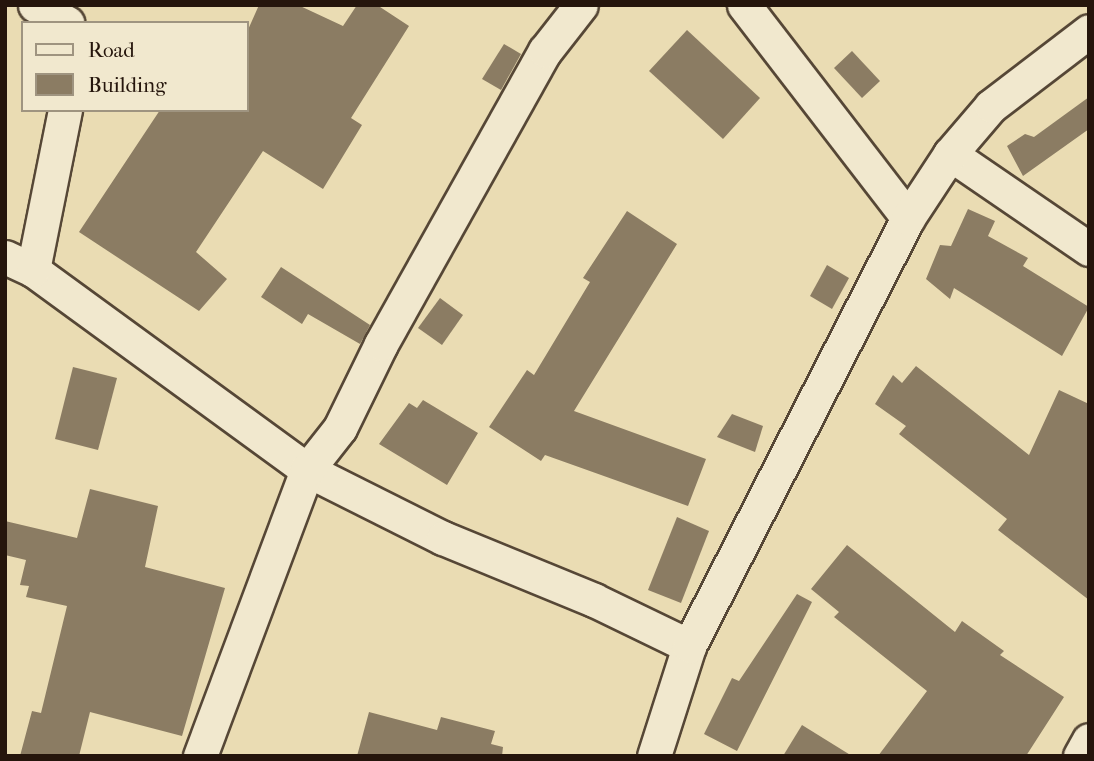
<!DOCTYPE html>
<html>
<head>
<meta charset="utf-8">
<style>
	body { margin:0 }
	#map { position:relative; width:1094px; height:761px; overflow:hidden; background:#eadcb3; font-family:"IM FELL French Canon",serif }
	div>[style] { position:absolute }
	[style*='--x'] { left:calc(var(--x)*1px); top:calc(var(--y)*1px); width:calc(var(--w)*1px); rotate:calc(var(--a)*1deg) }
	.building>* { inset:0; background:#8b7c63 }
	.roads { filter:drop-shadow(2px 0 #564736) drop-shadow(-2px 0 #564736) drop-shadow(0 2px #564736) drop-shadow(0 -2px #564736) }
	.minor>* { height:33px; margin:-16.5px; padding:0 16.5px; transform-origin:16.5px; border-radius:16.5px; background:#f1e8ce }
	span { translate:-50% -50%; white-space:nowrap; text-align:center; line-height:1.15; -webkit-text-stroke:7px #f1e8ce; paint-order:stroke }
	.frame { position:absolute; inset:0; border:7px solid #25150c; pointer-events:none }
	.legend { position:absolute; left:21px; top:21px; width:228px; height:91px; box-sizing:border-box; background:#f1e8ce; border:2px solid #9f9480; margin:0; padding:9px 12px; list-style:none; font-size:21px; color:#25150c }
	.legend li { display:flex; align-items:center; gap:14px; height:35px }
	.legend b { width:35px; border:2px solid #9f9480 }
</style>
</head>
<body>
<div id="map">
	<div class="building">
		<i style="clip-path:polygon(259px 5px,298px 5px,343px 26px,357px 5px,377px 5px,409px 26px,351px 118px,362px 125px,323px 189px,263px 151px,196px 252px,227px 279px,199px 311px,79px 232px,160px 110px,247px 110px,247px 32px)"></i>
		<i style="clip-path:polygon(687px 30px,760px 98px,723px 139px,649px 71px)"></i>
		<i style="clip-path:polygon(504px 44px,521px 54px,501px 90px,482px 79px)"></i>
		<i style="clip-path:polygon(852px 51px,880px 81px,862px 98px,834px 68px)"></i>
		<i style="clip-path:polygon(1089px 97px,1089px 129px,1023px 176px,1007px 146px,1025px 134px,1034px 137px)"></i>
		<i style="clip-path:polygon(968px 209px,995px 221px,988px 236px,1028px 258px,1023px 266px,1089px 307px,1062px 356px,954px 288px,950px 299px,926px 279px,940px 245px,951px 246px)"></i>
		<i style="clip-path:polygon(627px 211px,677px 244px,574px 411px,706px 459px,688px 506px,545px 455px,541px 461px,489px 427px,527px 370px,534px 375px,590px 282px,583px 278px)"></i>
		<i style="clip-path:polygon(827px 265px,849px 278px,832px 309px,810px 296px)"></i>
		<i style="clip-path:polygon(281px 267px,370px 325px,360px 344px,308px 314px,302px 324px,261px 297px)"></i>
		<i style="clip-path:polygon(440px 298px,463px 315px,442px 345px,418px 328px)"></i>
		<i style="clip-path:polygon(916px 366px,1029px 455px,1059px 390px,1089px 404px,1089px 600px,998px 530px,1007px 519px,899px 434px,906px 426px,875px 404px,893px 375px,902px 383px)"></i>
		<i style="clip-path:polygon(73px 367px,117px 378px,98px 450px,55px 439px)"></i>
		<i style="clip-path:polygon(423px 400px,478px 433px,447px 485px,379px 444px,409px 403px,417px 408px)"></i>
		<i style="clip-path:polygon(732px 414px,763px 426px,755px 452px,717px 437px)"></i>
		<i style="clip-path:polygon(90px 489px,158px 506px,145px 567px,225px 588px,182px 736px,90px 712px,79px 756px,20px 756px,32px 711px,41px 713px,67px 606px,26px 597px,29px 586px,20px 585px,26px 560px,5px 555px,5px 521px,77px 538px)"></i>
		<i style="clip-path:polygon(677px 517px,709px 531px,681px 603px,648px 590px)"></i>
		<i style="clip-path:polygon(847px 545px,955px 632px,962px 621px,1004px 651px,1000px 655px,1064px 697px,1026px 756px,878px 756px,927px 691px,834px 617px,839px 612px,811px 589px)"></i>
		<i style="clip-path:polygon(797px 594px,812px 602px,737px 751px,704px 734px,732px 678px,739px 681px)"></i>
		<i style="clip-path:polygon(369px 712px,437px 730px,441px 717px,495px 731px,491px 744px,503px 747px,502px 756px,357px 756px)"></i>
		<i style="clip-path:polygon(802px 725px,852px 756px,783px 756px)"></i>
	</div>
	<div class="roads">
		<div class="minor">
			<i style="--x:35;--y:5;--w:37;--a:29"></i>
			<i style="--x:744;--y:5;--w:269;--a:52.4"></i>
			<i style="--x:950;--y:154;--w:168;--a:34.4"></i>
			<i style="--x:5;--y:257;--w:31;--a:25"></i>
			<i style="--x:33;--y:270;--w:339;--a:36.1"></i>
			<i style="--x:307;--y:470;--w:152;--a:26.6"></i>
			<i style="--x:443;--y:538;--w:163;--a:22.3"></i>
			<i style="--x:594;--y:600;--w:106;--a:25.8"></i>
			<i style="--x:33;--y:270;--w:163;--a:-78.7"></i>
			<i style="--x:200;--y:756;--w:305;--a:-69.5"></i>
			<i style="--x:307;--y:470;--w:53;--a:-51.8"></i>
			<i style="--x:340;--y:428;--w:93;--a:-64"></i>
			<i style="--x:381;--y:344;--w:336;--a:-60.8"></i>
			<i style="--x:545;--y:51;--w:58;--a:-52"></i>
			<i style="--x:654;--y:756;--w:115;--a:-72.3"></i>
			<i style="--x:689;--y:646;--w:481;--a:-62.9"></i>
			<i style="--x:908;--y:218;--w:77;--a:-56.7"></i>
			<i style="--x:950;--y:154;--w:63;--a:-49.5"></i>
			<i style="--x:991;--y:106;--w:123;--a:-37.4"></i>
			<i style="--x:1080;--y:756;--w:18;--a:-61"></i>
		</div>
	</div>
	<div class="frame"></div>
	<ul class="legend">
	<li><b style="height:9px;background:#f1e8ce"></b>Road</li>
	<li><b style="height:19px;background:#8b7c63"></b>Building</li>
	</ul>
</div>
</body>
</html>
